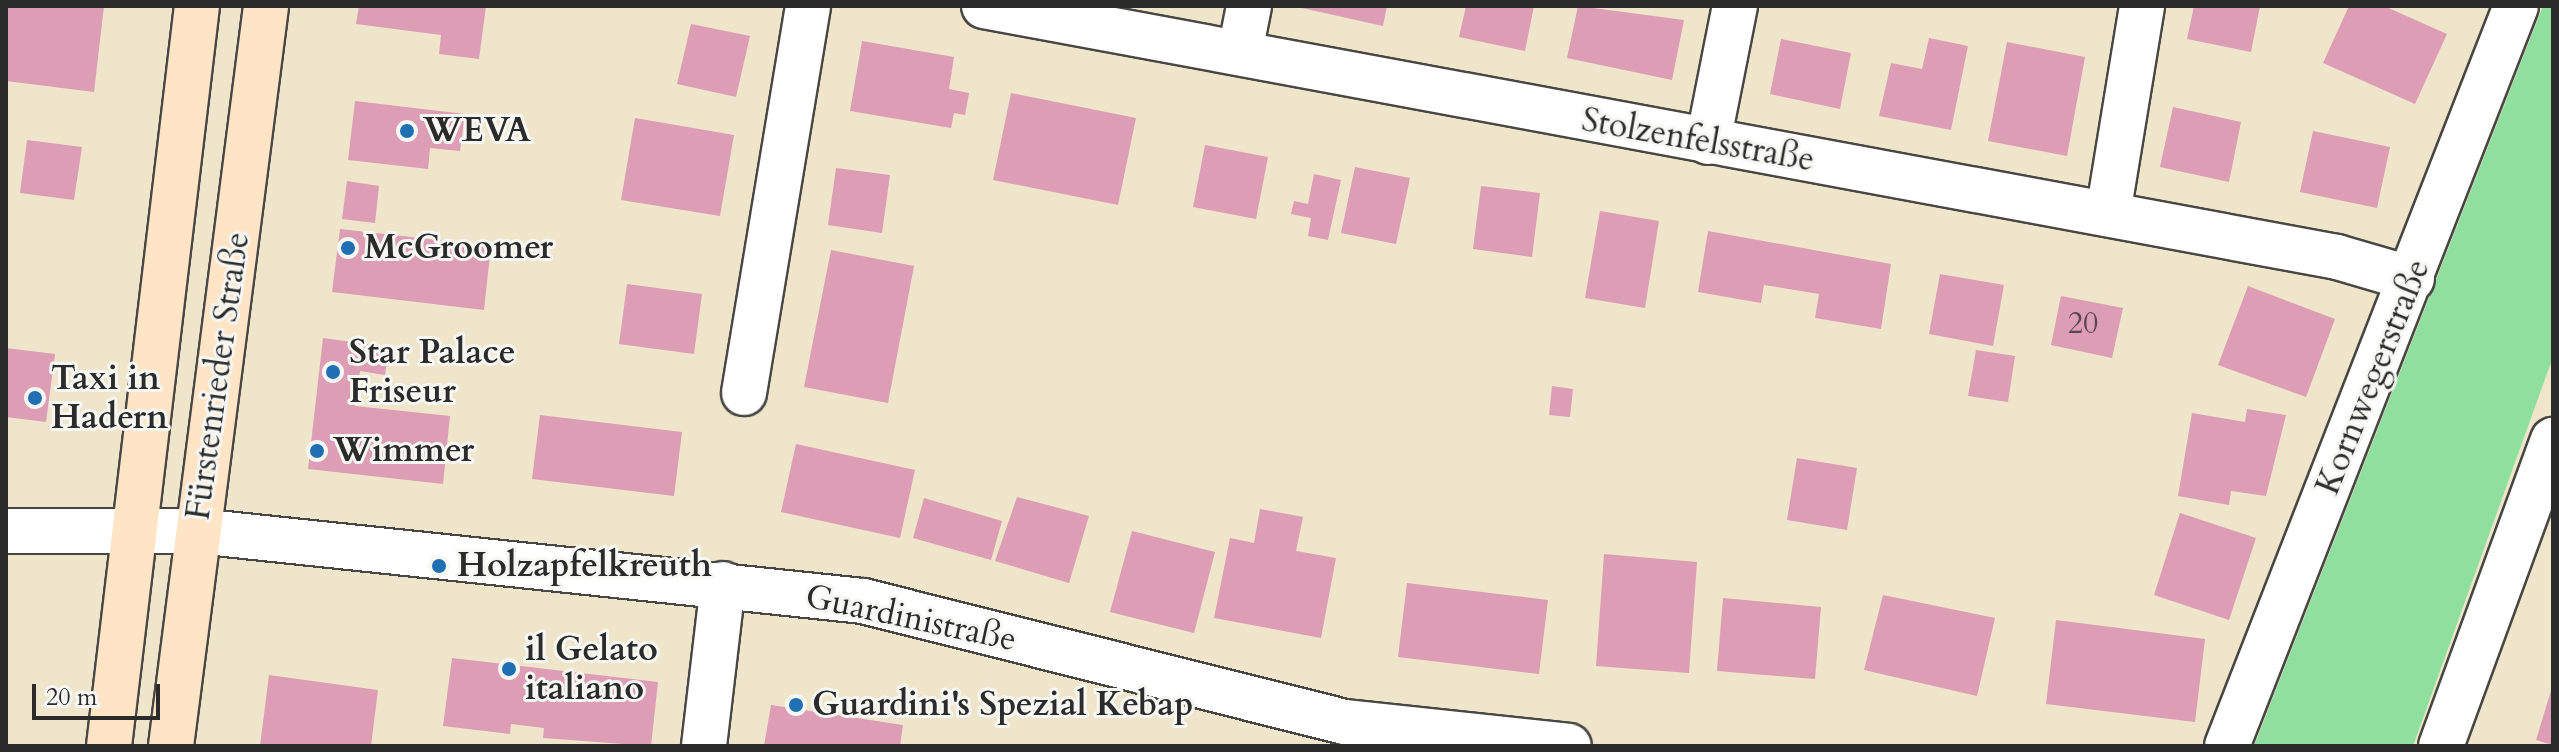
<!DOCTYPE html>
<html>
<head>
<meta charset="utf-8">
<style>
	body { margin:0 }
	#map { position:relative; width:2559px; height:752px; overflow:hidden; background:#efe5cb; font-family:Cardo,serif }
	div>[style] { position:absolute }
	[style*='--x'] { left:calc(var(--x)*1px); top:calc(var(--y)*1px); width:calc(var(--w)*1px); rotate:calc(var(--a)*1deg) }
	.green>* { inset:0; background:#8fe09f }
	.building>* { inset:0; background:#dc9db5 }
	.roads { filter:drop-shadow(2px 0 #484743) drop-shadow(-2px 0 #484743) drop-shadow(0 2px #484743) drop-shadow(0 -2px #484743) }
	.minor>* { height:44px; margin:-22px; padding:0 22px; transform-origin:22px; border-radius:22px; background:#fff }
	.tertiary>* { height:44px; margin:-22px; padding:0 22px; transform-origin:22px; border-radius:22px; background:#fff }
	.secondary>* { height:44px; margin:-22px; padding:0 22px; transform-origin:22px; border-radius:22px; background:#ffe4c6 }
	.dots>* { width:22px; height:22px; translate:-50% -50%; box-sizing:border-box; border:4px solid #f6f6f2; border-radius:50% }
	span { translate:-50% -50%; white-space:nowrap; text-align:center; line-height:1.15; -webkit-text-stroke:6px #f6f6f2; paint-order:stroke }
	.number-label { font-size:30px; color:#57484e }
	.number-label span { -webkit-text-stroke-width:0 }
	.poi-label { font-size:34px; color:#2b2b2b; font-weight:700 }
	.left { translate:0 -50%; text-align:left }
	.street-label { font-size:34px; color:#2b2b2b }
	.frame { position:absolute; inset:0; border:8px solid #2b2b2b; pointer-events:none }
	.scale { position:absolute; left:32px; top:684px; width:128px; height:36px; box-sizing:border-box; border:4px solid #2b2b2b; border-top:0; padding-left:10px; font-size:24px; line-height:28px; white-space:nowrap; color:#2b2b2b; -webkit-text-stroke:6px #f6f6f2; paint-order:stroke }
</style>
</head>
<body>
<div id="map">
	<div class="green">
		<i style="clip-path:polygon(2543px 6px,2553px 6px,2553px 357px,2413px 746px,2254px 746px)"></i>
	</div>
	<div class="building">
		<i style="clip-path:polygon(6px 6px,104px 6px,94px 92px,6px 81px)"></i>
		<i style="clip-path:polygon(359px 6px,486px 6px,479px 59px,439px 54px,441px 35px,356px 24px)"></i>
		<i style="clip-path:polygon(1293px 6px,1387px 6px,1383px 26px)"></i>
		<i style="clip-path:polygon(1466px 6px,1534px 6px,1525px 51px,1459px 37px)"></i>
		<i style="clip-path:polygon(1578px 6px,1684px 20px,1672px 80px,1567px 58px)"></i>
		<i style="clip-path:polygon(2194px 6px,2260px 6px,2251px 52px,2187px 39px)"></i>
		<i style="clip-path:polygon(2349px 6px,2384px 6px,2447px 34px,2415px 104px,2323px 63px)"></i>
		<i style="clip-path:polygon(691px 24px,750px 36px,736px 97px,677px 84px)"></i>
		<i style="clip-path:polygon(1929px 38px,1968px 46px,1951px 130px,1879px 116px,1891px 63px,1922px 69px)"></i>
		<i style="clip-path:polygon(1781px 39px,1851px 53px,1840px 109px,1770px 94px)"></i>
		<i style="clip-path:polygon(862px 41px,954px 57px,949px 89px,969px 93px,965px 115px,954px 113px,951px 128px,850px 111px)"></i>
		<i style="clip-path:polygon(2007px 42px,2085px 57px,2067px 156px,1988px 141px)"></i>
		<i style="clip-path:polygon(1011px 93px,1136px 118px,1118px 205px,993px 180px)"></i>
		<i style="clip-path:polygon(355px 101px,465px 114px,460px 151px,430px 148px,428px 169px,348px 160px)"></i>
		<i style="clip-path:polygon(2173px 107px,2241px 122px,2229px 182px,2160px 167px)"></i>
		<i style="clip-path:polygon(635px 118px,734px 135px,720px 216px,621px 200px)"></i>
		<i style="clip-path:polygon(2313px 131px,2390px 147px,2377px 208px,2300px 192px)"></i>
		<i style="clip-path:polygon(27px 140px,82px 147px,74px 200px,20px 193px)"></i>
		<i style="clip-path:polygon(1205px 145px,1268px 157px,1256px 219px,1193px 207px)"></i>
		<i style="clip-path:polygon(1355px 167px,1410px 178px,1396px 244px,1341px 233px)"></i>
		<i style="clip-path:polygon(836px 168px,890px 175px,882px 233px,828px 225px)"></i>
		<i style="clip-path:polygon(1314px 174px,1341px 180px,1328px 240px,1308px 236px,1311px 218px,1291px 214px,1294px 201px,1308px 204px)"></i>
		<i style="clip-path:polygon(347px 181px,379px 186px,375px 223px,342px 219px)"></i>
		<i style="clip-path:polygon(1481px 186px,1540px 193px,1532px 257px,1473px 249px)"></i>
		<i style="clip-path:polygon(1600px 211px,1659px 221px,1645px 308px,1585px 298px)"></i>
		<i style="clip-path:polygon(340px 229px,491px 246px,484px 310px,332px 292px)"></i>
		<i style="clip-path:polygon(1708px 231px,1891px 264px,1881px 329px,1815px 318px,1819px 294px,1764px 285px,1761px 303px,1698px 292px)"></i>
		<i style="clip-path:polygon(831px 250px,914px 266px,888px 403px,804px 387px)"></i>
		<i style="clip-path:polygon(1940px 274px,2004px 285px,1993px 346px,1929px 334px)"></i>
		<i style="clip-path:polygon(627px 284px,702px 294px,694px 354px,619px 344px)"></i>
		<i style="clip-path:polygon(2248px 286px,2335px 319px,2306px 397px,2218px 365px)"></i>
		<i style="clip-path:polygon(2061px 296px,2123px 308px,2112px 358px,2051px 345px)"></i>
		<i style="clip-path:polygon(323px 338px,389px 347px,385px 375px,360px 371px,355px 406px,450px 416px,443px 484px,308px 469px)"></i>
		<i style="clip-path:polygon(6px 348px,55px 354px,46px 422px,6px 417px)"></i>
		<i style="clip-path:polygon(1976px 350px,2015px 356px,2008px 402px,1968px 396px)"></i>
		<i style="clip-path:polygon(1552px 386px,1573px 389px,1570px 417px,1549px 415px)"></i>
		<i style="clip-path:polygon(2247px 409px,2286px 415px,2266px 496px,2231px 491px,2229px 505px,2178px 496px,2192px 413px,2245px 422px)"></i>
		<i style="clip-path:polygon(540px 415px,682px 432px,674px 496px,532px 479px)"></i>
		<i style="clip-path:polygon(796px 444px,915px 470px,900px 538px,781px 512px)"></i>
		<i style="clip-path:polygon(1797px 458px,1857px 468px,1847px 530px,1787px 520px)"></i>
		<i style="clip-path:polygon(1017px 497px,1089px 516px,1069px 583px,995px 561px)"></i>
		<i style="clip-path:polygon(924px 498px,1002px 521px,991px 560px,913px 538px)"></i>
		<i style="clip-path:polygon(1260px 509px,1303px 517px,1296px 551px,1336px 558px,1321px 638px,1214px 618px,1230px 538px,1254px 543px)"></i>
		<i style="clip-path:polygon(2180px 513px,2256px 538px,2229px 620px,2154px 595px)"></i>
		<i style="clip-path:polygon(1132px 531px,1215px 552px,1194px 633px,1110px 612px)"></i>
		<i style="clip-path:polygon(1604px 554px,1697px 562px,1689px 673px,1596px 666px)"></i>
		<i style="clip-path:polygon(1407px 583px,1548px 600px,1539px 674px,1398px 657px)"></i>
		<i style="clip-path:polygon(1883px 595px,1995px 618px,1977px 696px,1864px 670px)"></i>
		<i style="clip-path:polygon(1723px 598px,1821px 607px,1815px 679px,1717px 671px)"></i>
		<i style="clip-path:polygon(2056px 620px,2205px 639px,2195px 722px,2046px 704px)"></i>
		<i style="clip-path:polygon(452px 658px,658px 682px,651px 746px,543px 738px,544px 728px,511px 724px,510px 734px,443px 726px)"></i>
		<i style="clip-path:polygon(269px 675px,378px 690px,371px 746px,260px 746px)"></i>
		<i style="clip-path:polygon(2553px 684px,2553px 745px,2536px 740px)"></i>
		<i style="clip-path:polygon(771px 705px,903px 725px,900px 746px,764px 746px)"></i>
	</div>
	<div class="roads">
		<div class="minor">
			<i style="--x:984;--y:6;--w:1376;--a:10.51"></i>
			<i style="--x:2337;--y:257;--w:78;--a:16.3"></i>
			<i style="--x:1240;--y:52;--w:47;--a:-78.9"></i>
			<i style="--x:1708;--y:142;--w:139;--a:-78.8"></i>
			<i style="--x:2108;--y:214;--w:211;--a:-80.7"></i>
			<i style="--x:744;--y:393;--w:392;--a:-80.6"></i>
			<i style="--x:197;--y:531;--w:670;--a:6"></i>
			<i style="--x:863;--y:601;--w:497;--a:14.1"></i>
			<i style="--x:1345;--y:722;--w:225;--a:6.1"></i>
			<i style="--x:704;--y:746;--w:163;--a:-83.3"></i>
			<i style="--x:2227;--y:746;--w:794;--a:-68.67"></i>
			<i style="--x:2441;--y:746;--w:326;--a:-69.9"></i>
		</div>
		<div class="tertiary">
			<i style="--x:6;--y:531;--w:191;--a:0"></i>
		</div>
		<div class="secondary">
			<i style="--x:109;--y:746;--w:745;--a:-83.22"></i>
			<i style="--x:171;--y:746;--w:746;--a:-82.68"></i>
		</div>
	</div>
	<div class="dots">
		<i style="left:407px;top:131px;background:#1f6fb2"></i>
		<i style="left:348px;top:248px;background:#1f6fb2"></i>
		<i style="left:333px;top:372px;background:#1f6fb2"></i>
		<i style="left:35px;top:398px;background:#1f6fb2"></i>
		<i style="left:317px;top:451px;background:#1f6fb2"></i>
		<i style="left:439px;top:566px;background:#1f6fb2"></i>
		<i style="left:509px;top:669px;background:#1f6fb2"></i>
		<i style="left:796px;top:705px;background:#1f6fb2"></i>
	</div>
	<div class="number-label">
		<span style="left:2083px;top:324px">20</span>
	</div>
	<div class="poi-label">
		<span class="left" style="left:423px;top:131px">WEVA</span>
		<span class="left" style="left:364px;top:248px">McGroomer</span>
		<span class="left" style="left:349px;top:372px">Star Palace<br>Friseur</span>
		<span class="left" style="left:51px;top:398px">Taxi in<br>Hadern</span>
		<span class="left" style="left:333px;top:451px">Wimmer</span>
		<span class="left" style="left:457px;top:566px">Holzapfelkreuth</span>
		<span class="left" style="left:525px;top:669px">il Gelato<br>italiano</span>
		<span class="left" style="left:812px;top:705px">Guardini's Spezial Kebap</span>
	</div>
	<div class="street-label">
		<span style="left:1698px;top:140px;rotate:10deg">Stolzenfelsstraße</span>
		<span style="left:218px;top:376px;rotate:-82deg">Fürstenrieder Straße</span>
		<span style="left:2373px;top:377px;rotate:-68deg">Kornwegerstraße</span>
		<span style="left:911px;top:618px;rotate:12deg">Guardinistraße</span>
	</div>
	<div class="frame"></div>
	<div class="scale">20 m</div>
</div>
</body>
</html>
